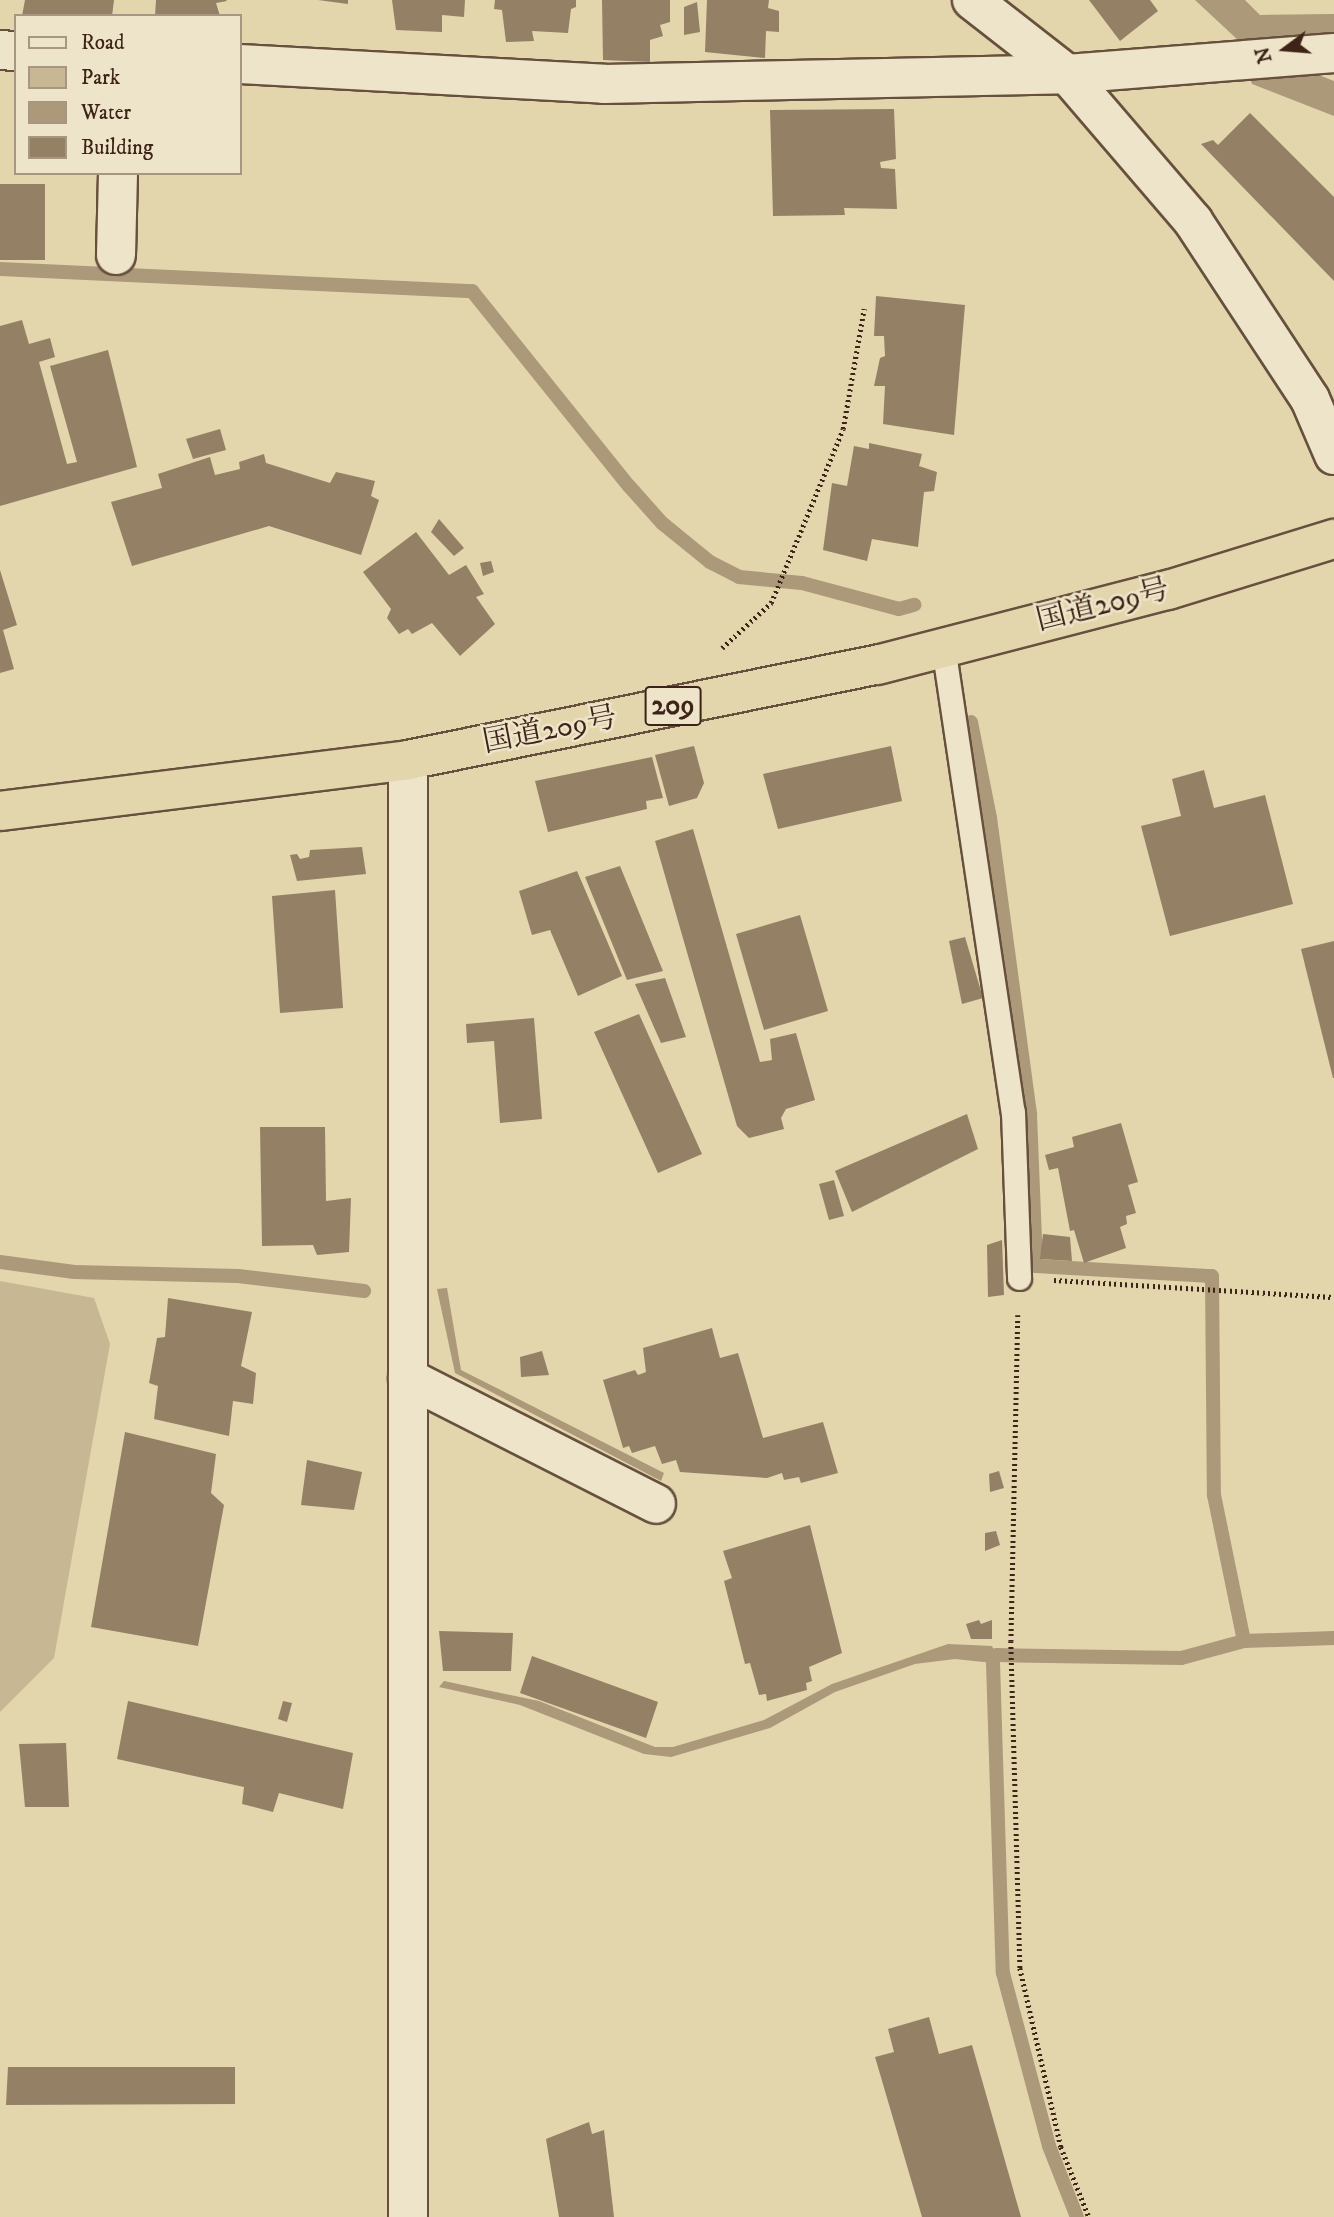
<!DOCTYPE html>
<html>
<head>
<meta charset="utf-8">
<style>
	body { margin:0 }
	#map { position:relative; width:1334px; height:2217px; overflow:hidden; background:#e3d5ac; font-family:"IM FELL DW Pica","Noto Serif JP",serif }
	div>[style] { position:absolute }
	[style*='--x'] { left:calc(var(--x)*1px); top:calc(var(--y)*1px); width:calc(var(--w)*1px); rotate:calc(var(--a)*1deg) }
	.green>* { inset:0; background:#c7b793 }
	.water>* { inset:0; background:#ab997a }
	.stream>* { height:14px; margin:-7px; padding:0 7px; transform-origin:7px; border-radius:7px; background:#ab997a }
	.building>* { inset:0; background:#948065 }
	.path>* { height:4.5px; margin-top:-2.25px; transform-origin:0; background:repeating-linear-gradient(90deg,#3e2418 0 2px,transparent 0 5.5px) }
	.roads { filter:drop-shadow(2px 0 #67503d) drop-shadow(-2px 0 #67503d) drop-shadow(0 2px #67503d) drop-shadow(0 -2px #67503d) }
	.lane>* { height:23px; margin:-11.5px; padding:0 11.5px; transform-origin:11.5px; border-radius:11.5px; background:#ede4c9 }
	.street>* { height:38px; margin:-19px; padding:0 19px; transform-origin:19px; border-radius:19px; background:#ede4c9 }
	.secondary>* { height:38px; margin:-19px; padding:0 19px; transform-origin:19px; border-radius:19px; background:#ede4c9 }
	.highway>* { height:38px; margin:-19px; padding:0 19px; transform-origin:19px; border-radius:19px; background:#e3d5ac }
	span { translate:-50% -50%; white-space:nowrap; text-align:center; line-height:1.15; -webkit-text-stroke:5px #ede4c9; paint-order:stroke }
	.shield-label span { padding:2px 5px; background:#ede4c9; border:2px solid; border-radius:5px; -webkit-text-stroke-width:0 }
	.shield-label { font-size:28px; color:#3e2418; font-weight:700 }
	.street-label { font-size:30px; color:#3e2418 }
	.legend { position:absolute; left:14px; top:14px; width:228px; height:161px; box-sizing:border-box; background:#ede4c9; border:2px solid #a79782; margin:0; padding:9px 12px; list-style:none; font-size:21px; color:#3e2418 }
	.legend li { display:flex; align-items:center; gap:14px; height:35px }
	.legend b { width:35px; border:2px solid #a79782 }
	.north { position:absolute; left:1250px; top:14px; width:70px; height:70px; -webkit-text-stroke:5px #ede4c9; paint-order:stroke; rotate:254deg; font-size:19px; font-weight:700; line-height:28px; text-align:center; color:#3e2418 }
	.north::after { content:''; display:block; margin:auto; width:24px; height:32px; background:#3e2418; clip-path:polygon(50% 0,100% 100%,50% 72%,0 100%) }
</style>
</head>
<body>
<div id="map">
	<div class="green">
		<i style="clip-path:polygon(0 1281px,94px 1298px,110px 1344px,54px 1658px,0 1712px)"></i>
	</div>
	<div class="water">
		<i style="clip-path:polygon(1195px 0,1245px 0,1260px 15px,1334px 14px,1334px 37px,1306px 70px,1334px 81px,1334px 116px,1252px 84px,1239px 41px)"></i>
		<i style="clip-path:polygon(447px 1288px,461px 1370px,664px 1473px,661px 1481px,455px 1373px,437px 1289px)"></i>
		<i style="clip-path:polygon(948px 1644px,992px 1646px,996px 1655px,993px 1663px,955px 1659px,915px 1664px,835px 1692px,770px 1728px,671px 1757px,644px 1754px,520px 1705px,439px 1687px,444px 1681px,539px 1701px,655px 1747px,673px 1747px,764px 1720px,832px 1684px)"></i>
	</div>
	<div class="stream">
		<i style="--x:0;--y:269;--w:473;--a:2.7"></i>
		<i style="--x:472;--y:291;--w:250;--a:51.2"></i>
		<i style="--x:629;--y:486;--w:50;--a:48.3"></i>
		<i style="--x:662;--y:523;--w:62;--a:39.1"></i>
		<i style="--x:710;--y:562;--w:33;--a:27"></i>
		<i style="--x:739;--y:577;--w:63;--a:5.4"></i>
		<i style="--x:802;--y:583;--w:100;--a:15"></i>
		<i style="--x:899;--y:609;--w:16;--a:-15"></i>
		<i style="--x:971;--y:722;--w:98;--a:78.8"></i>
		<i style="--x:990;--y:818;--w:300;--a:82.3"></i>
		<i style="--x:1030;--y:1115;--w:151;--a:87.7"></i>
		<i style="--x:1036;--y:1266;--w:176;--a:3.3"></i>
		<i style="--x:1212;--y:1276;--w:219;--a:89.5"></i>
		<i style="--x:1214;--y:1495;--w:149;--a:78.4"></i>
		<i style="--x:1244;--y:1641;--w:65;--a:164.9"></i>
		<i style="--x:1181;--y:1658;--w:185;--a:-179.1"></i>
		<i style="--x:0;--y:1262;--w:75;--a:7.7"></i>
		<i style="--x:74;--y:1272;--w:164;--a:1.4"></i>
		<i style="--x:238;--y:1276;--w:127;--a:6.8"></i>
		<i style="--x:1244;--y:1641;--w:90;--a:-1.9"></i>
		<i style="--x:993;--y:1663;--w:310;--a:88.2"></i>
		<i style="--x:1003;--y:1973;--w:179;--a:75.1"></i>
		<i style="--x:1049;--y:2146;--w:76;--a:68.5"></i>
	</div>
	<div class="building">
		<i style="clip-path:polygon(25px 0,114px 0,112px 16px,22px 16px)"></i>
		<i style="clip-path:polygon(156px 0,226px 0,227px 1px,216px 3px,220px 16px,155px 16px)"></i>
		<i style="clip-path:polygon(318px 0,348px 0,348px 4px)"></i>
		<i style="clip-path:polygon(392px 0,465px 0,464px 17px,442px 15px,442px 32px,396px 30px)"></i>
		<i style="clip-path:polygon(495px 0,576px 0,576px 7px,571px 9px,568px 33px,532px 31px,534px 41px,506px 42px,502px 10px,494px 9px)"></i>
		<i style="clip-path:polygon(602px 0,670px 0,670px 22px,660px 25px,663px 36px,650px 40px,650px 62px,603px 60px)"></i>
		<i style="clip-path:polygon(707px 0,769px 0,768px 8px,779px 11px,779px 32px,766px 31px,765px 58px,705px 52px)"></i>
		<i style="clip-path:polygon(1089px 0,1150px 0,1158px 11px,1120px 41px)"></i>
		<i style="clip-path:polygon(697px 2px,700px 32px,684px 35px,684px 7px)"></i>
		<i style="clip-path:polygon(894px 109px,896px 159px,880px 162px,881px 168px,895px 169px,897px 209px,844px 208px,845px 215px,773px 216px,770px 110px)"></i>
		<i style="clip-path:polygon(1250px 113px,1334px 197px,1334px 281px,1201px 144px,1213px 140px,1218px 145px)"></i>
		<i style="clip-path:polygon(0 184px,45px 184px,45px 260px,0 260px)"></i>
		<i style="clip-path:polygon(876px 296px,965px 305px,954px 435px,883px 424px,885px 386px,874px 386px,880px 358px,885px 356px,884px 336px,874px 336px)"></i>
		<i style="clip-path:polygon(22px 320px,29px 344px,50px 338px,55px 357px,39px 362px,67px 464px,77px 462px,50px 366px,108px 350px,137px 467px,0 506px,0 326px)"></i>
		<i style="clip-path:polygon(220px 429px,226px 450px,193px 459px,186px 439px)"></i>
		<i style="clip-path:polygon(869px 443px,922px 454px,919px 466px,937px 472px,934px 491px,924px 492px,918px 547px,872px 539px,867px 561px,823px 550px,832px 483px,847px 486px,854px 446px,869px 449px)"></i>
		<i style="clip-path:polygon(264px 454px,266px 463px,330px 483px,336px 472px,375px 481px,371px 496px,379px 500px,361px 555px,269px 526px,132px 566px,111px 502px,162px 488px,158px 474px,210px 457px,215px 475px,240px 469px,239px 462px)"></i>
		<i style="clip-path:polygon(439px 519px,464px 548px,454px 556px,431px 532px)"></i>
		<i style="clip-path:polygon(416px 532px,449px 575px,466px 565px,484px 594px,476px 597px,495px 624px,460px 656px,432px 623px,412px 634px,408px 629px,399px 634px,387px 618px,391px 609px,363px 572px)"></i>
		<i style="clip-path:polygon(491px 561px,494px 572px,483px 576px,480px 563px)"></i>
		<i style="clip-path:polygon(0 570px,17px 625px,3px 630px,14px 669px,0 673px)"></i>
		<i style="clip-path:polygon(694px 746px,704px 783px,697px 798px,669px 806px,655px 755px)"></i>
		<i style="clip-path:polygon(891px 746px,902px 801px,778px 829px,763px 774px)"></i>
		<i style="clip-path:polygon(652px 757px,663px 798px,646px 801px,647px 809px,548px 832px,535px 781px)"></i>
		<i style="clip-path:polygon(1204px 770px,1214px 808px,1265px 795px,1293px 904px,1170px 936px,1141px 826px,1181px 816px,1172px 779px)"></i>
		<i style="clip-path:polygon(693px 829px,760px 1062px,772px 1060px,770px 1039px,796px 1033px,815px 1100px,786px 1109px,781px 1118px,784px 1129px,749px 1138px,737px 1126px,655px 841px)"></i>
		<i style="clip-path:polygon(362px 847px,366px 874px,297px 881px,290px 855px,297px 854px,300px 859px,309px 857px,310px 850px)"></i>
		<i style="clip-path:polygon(620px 866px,663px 971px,627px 980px,585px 877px)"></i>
		<i style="clip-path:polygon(577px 871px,622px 976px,578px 996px,550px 930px,532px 935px,519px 891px)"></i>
		<i style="clip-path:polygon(335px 890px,343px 1008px,280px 1013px,272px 896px)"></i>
		<i style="clip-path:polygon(800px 915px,828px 1011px,764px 1030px,736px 934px)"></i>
		<i style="clip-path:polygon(965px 937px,983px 998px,962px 1004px,949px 941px)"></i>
		<i style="clip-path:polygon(1334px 941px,1334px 1078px,1333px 1078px,1301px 949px)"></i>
		<i style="clip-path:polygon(665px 978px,686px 1037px,661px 1043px,635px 984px)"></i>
		<i style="clip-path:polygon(639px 1014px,702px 1154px,658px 1173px,594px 1032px)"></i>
		<i style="clip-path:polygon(534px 1018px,542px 1119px,500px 1123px,494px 1041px,467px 1043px,466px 1024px)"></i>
		<i style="clip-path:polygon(967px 1114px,978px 1149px,852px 1212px,835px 1171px)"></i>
		<i style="clip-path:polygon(1121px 1123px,1138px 1182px,1128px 1185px,1136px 1213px,1126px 1216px,1127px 1224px,1120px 1227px,1126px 1248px,1084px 1263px,1074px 1230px,1070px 1231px,1058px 1168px,1049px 1170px,1045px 1155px,1074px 1147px,1072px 1137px)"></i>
		<i style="clip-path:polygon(260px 1127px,325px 1127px,326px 1201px,351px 1198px,349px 1252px,317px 1255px,313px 1245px,262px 1246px)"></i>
		<i style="clip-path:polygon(834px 1180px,844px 1216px,829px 1220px,819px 1184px)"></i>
		<i style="clip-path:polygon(1043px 1234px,1070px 1237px,1072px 1261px,1040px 1259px)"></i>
		<i style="clip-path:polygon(1002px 1240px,1004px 1295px,988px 1297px,987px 1245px)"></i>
		<i style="clip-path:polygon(168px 1298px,252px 1312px,241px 1366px,256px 1373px,253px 1404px,233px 1401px,229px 1436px,154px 1419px,158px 1386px,149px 1383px,157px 1338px,165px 1337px)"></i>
		<i style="clip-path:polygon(712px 1328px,720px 1358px,738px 1353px,763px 1438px,823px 1422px,838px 1473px,801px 1483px,799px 1477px,784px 1480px,782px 1473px,767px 1478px,680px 1472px,676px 1460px,662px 1464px,655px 1446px,632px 1453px,629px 1446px,623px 1448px,603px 1380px,635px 1370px,638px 1375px,646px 1372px,643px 1348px)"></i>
		<i style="clip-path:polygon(542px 1351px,549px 1375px,521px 1377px,520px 1357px)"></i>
		<i style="clip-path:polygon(125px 1432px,216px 1454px,211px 1493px,224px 1505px,198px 1646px,91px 1627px)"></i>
		<i style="clip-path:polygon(307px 1460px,362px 1472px,354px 1510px,301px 1505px)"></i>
		<i style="clip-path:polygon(999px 1471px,1004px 1488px,990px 1492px,989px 1474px)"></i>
		<i style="clip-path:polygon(810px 1525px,842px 1653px,809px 1667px,812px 1681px,806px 1683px,807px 1690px,767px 1701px,766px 1694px,759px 1695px,750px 1663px,745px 1664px,724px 1581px,732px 1578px,723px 1551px)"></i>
		<i style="clip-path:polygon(996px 1531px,1000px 1545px,985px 1551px,985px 1533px)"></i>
		<i style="clip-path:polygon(979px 1620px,981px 1624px,992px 1620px,992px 1639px,971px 1639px,966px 1624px)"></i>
		<i style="clip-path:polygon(439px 1631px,513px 1633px,511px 1671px,443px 1671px)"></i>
		<i style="clip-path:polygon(532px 1656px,658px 1702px,646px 1738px,520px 1693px)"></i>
		<i style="clip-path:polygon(128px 1701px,353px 1753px,343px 1809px,279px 1793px,273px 1812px,242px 1804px,244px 1787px,117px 1759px)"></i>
		<i style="clip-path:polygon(283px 1701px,292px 1703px,287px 1722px,278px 1719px)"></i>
		<i style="clip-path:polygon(66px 1743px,69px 1807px,25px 1807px,19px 1744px)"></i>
		<i style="clip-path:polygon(929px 2017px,939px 2054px,972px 2045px,1021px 2217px,922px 2217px,875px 2057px,894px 2052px,888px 2029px)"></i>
		<i style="clip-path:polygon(8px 2067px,235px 2067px,235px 2104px,6px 2105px)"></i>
		<i style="clip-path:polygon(589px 2122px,592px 2134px,604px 2130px,614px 2217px,559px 2217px,546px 2139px)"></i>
	</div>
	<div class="path">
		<i style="--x:722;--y:648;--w:67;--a:-42.6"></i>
		<i style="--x:771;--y:603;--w:188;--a:-67.5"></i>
		<i style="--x:843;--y:429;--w:122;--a:-80.1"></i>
		<i style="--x:1054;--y:1280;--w:281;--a:3.5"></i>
		<i style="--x:1018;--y:1315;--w:326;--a:91.2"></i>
		<i style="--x:1011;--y:1641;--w:327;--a:88.4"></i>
		<i style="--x:1020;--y:1968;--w:184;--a:77.1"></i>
		<i style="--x:1061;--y:2147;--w:75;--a:68.2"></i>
	</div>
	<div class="roads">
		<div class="lane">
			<i style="--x:943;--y:646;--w:471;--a:81.5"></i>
			<i style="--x:1013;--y:1112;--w:166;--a:87.9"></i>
		</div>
		<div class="street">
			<i style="--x:0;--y:50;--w:16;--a:4"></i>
			<i style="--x:240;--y:64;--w:365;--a:3.1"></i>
			<i style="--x:604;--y:84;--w:463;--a:-1.2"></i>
			<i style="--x:1067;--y:74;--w:268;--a:-4.5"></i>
			<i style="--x:116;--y:255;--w:82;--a:-88.6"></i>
			<i style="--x:408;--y:1378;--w:278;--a:26.9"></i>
			<i style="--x:408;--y:2217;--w:1457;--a:-90"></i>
		</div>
		<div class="secondary">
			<i style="--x:972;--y:0;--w:120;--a:37.9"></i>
			<i style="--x:1067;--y:74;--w:194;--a:49.4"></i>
			<i style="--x:1193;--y:221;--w:213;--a:56.7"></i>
			<i style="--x:1310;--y:399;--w:61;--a:66.8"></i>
		</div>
		<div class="highway">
			<i style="--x:0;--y:811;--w:411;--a:-7.1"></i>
			<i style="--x:408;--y:760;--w:479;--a:-11.5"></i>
			<i style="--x:877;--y:665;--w:301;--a:-14.5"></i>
			<i style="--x:1168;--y:590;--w:174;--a:-17.1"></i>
		</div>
	</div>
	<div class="shield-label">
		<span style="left:673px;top:706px">209</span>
	</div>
	<div class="street-label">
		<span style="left:1103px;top:606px;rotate:-14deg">国道209号</span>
		<span style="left:550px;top:731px;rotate:-11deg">国道209号</span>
	</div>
	<ul class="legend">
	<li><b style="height:9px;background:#ede4c9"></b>Road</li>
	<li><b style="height:19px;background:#c7b793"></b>Park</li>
	<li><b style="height:19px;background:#ab997a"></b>Water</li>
	<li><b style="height:19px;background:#948065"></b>Building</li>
	</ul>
	<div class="north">N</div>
</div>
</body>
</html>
